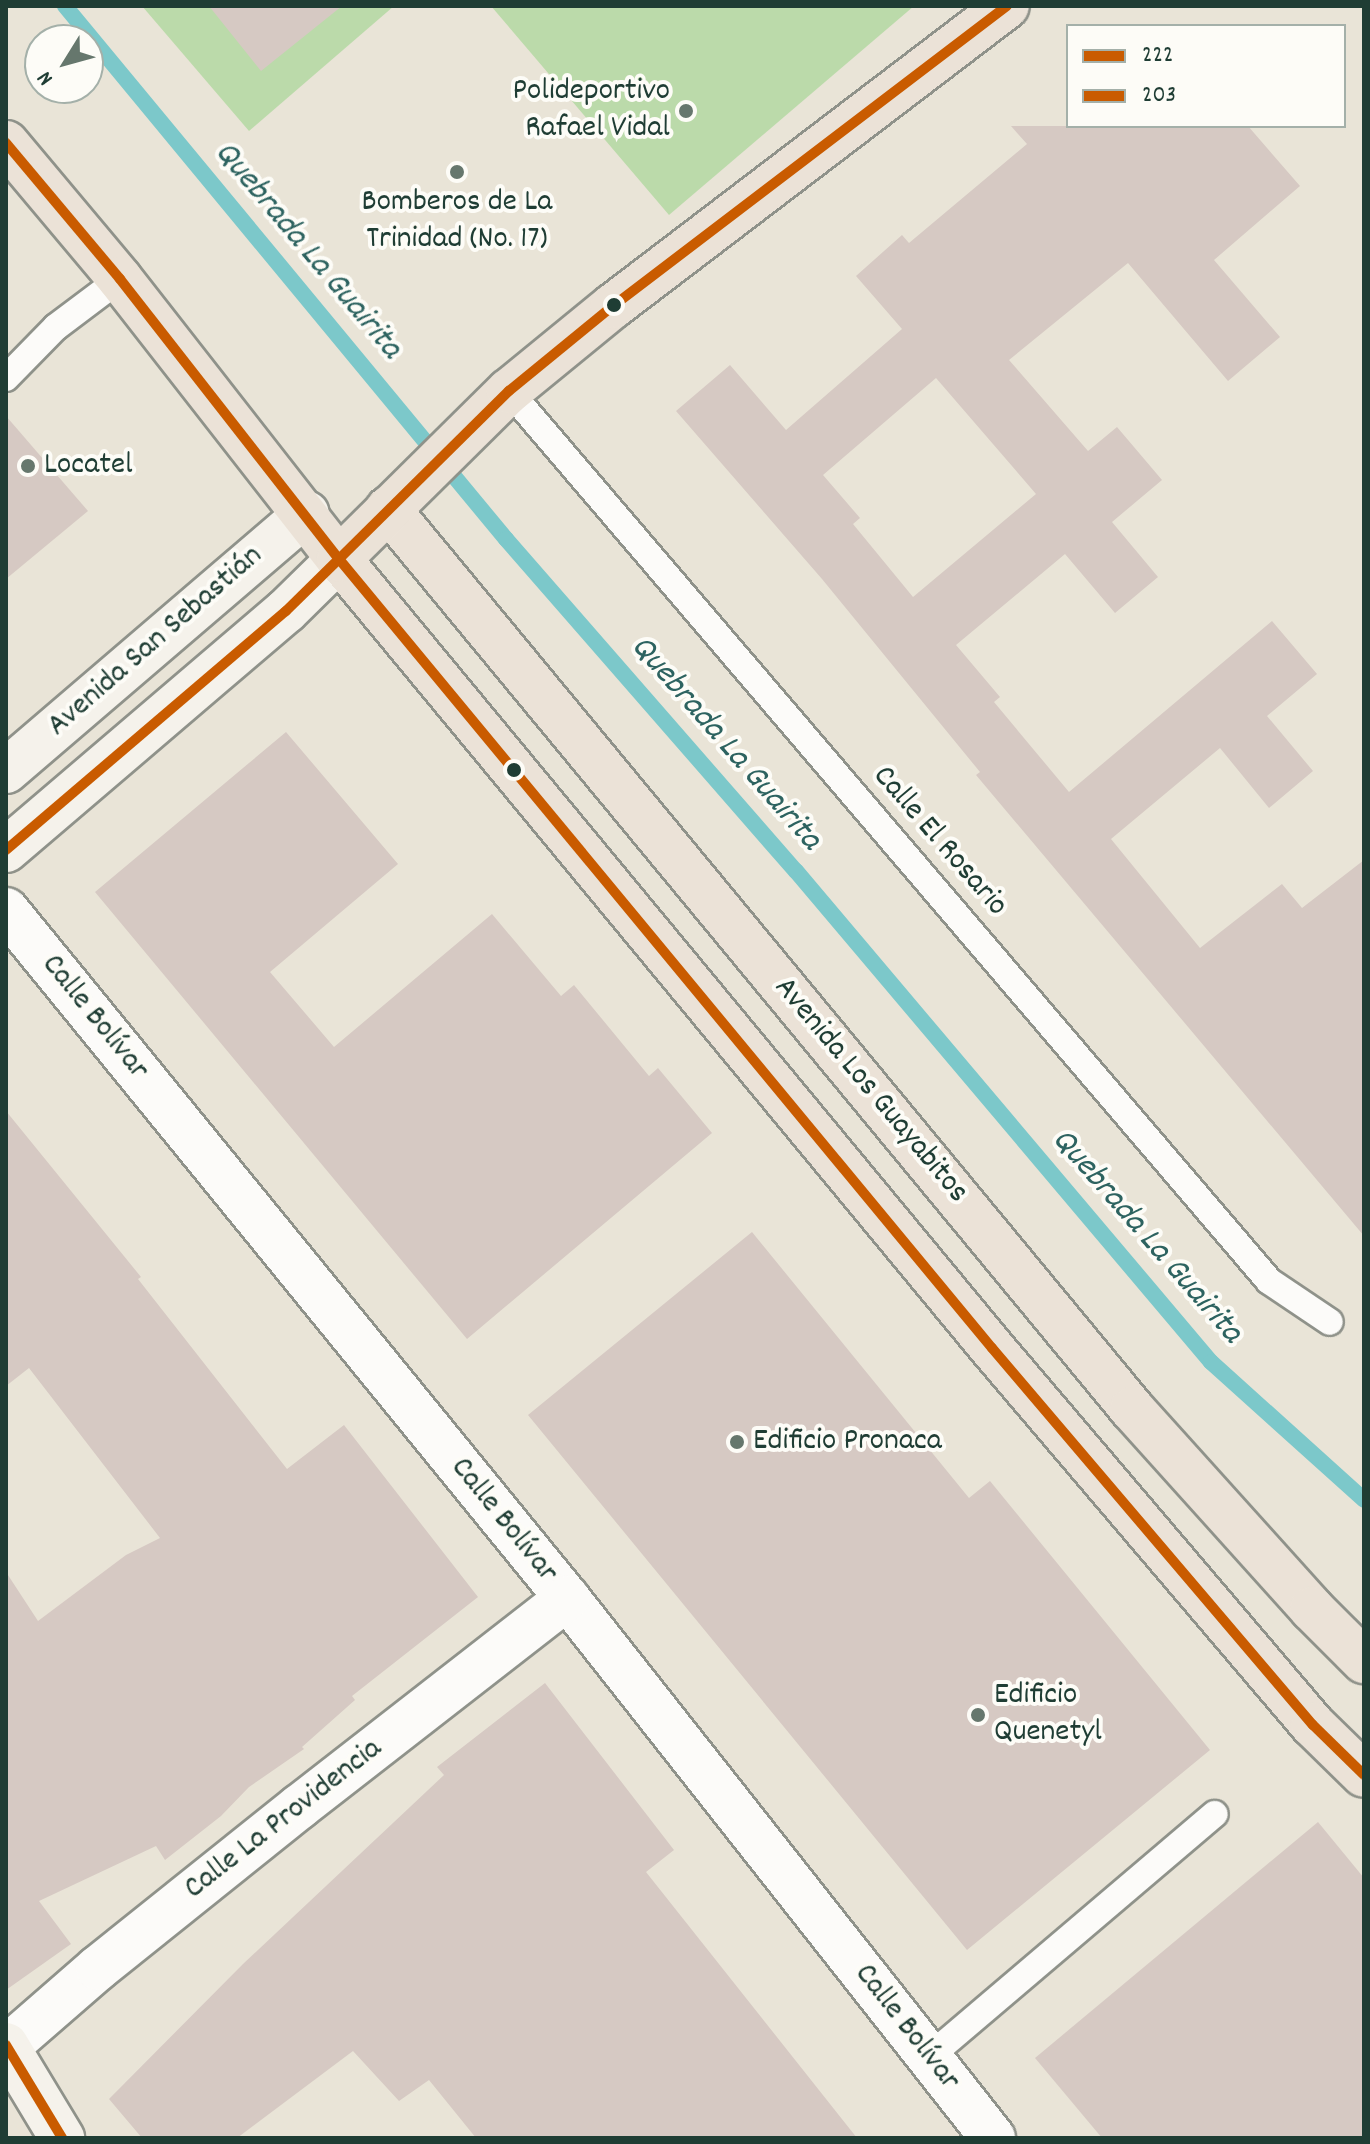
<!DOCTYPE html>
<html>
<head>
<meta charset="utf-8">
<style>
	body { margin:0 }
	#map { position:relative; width:1370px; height:2144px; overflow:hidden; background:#e9e4d7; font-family:Dekko,sans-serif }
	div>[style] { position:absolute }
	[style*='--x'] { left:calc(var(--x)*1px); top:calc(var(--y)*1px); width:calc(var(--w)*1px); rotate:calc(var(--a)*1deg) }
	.green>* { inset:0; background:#bbdaaa }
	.stream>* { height:16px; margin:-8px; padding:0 8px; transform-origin:8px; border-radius:8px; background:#7cc8ca }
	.building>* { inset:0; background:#d6c9c3 }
	.roads { filter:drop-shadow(2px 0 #8f928a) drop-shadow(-2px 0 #8f928a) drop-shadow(0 2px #8f928a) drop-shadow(0 -2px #8f928a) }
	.lane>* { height:26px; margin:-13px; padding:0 13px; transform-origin:13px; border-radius:13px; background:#fcfbf9 }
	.street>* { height:44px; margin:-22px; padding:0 22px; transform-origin:22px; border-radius:22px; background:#fcfbf9 }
	.secondary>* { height:44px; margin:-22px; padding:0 22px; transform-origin:22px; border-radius:22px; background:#f5f2eb }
	.primary>* { height:44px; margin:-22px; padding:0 22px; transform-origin:22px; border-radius:22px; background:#ebe2d7 }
	.bus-1>* { height:10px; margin:-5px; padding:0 5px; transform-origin:5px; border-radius:5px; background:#c95b00 }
	.bus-2>* { height:10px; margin:-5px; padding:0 5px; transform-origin:5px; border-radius:5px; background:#c95b00 }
	.dots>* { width:22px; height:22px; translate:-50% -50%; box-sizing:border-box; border:4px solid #fdfcf7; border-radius:50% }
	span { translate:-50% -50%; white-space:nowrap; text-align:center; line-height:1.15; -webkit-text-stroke:8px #fdfcf7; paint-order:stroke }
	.poi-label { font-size:32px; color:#1f3d34 }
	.right { translate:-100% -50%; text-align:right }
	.left { translate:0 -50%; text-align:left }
	.street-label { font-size:32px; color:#1f3d34 }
	.water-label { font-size:34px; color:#2d6360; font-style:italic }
	.frame { position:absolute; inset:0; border:8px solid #1f3d34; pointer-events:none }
	.legend { position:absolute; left:1066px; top:24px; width:280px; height:104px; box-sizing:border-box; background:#fdfcf7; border:2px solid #a4b0a9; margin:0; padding:10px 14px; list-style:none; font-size:24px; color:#1f3d34 }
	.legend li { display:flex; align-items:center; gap:16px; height:40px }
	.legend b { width:40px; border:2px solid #a4b0a9 }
	.north { position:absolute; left:24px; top:24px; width:80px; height:80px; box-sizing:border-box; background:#fdfcf7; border:2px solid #a4b0a9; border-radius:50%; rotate:233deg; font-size:22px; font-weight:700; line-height:32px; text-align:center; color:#1f3d34 }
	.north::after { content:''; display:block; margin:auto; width:28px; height:36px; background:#66776d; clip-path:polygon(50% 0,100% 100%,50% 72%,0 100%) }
</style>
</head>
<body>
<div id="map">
	<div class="green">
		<i style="clip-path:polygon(142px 6px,394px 6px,249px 131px)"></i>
		<i style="clip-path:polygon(491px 6px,914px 6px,669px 215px)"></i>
	</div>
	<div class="stream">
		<i style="--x:65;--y:6;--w:692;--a:50.4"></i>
		<i style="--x:506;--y:539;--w:441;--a:48.9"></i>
		<i style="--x:796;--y:871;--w:643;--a:49.8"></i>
		<i style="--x:1211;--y:1362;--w:206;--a:42"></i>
	</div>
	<div class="building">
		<i style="clip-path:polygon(209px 6px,342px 6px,261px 71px)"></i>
		<i style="clip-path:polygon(evenodd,1011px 126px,1248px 126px,1300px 186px,1214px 260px,1280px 337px,1228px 381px,1128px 263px,1009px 360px,1088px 451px,1117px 427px,1162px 480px,1112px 522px,1158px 577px,1115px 613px,1065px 554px,956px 645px,1000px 697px,994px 702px,1069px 792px,1272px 621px,1317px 674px,1267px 716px,1313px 771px,1269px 808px,1220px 748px,1111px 839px,1200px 948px,1282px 884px,1302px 908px,1364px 860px,1364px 1236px,976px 775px,980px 772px,822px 579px,676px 411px,730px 365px,786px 430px,902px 329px,856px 276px,902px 235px,909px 243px,1027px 144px,1011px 126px,936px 378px,1036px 494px,913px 597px,853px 524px,860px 518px,823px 475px,936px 378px)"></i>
		<i style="clip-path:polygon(6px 416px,88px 511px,6px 579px)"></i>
		<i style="clip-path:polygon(286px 732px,398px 864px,270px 972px,334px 1047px,492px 914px,561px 996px,574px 985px,649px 1076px,658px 1068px,712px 1133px,467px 1339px,95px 892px)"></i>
		<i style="clip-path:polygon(6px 1111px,141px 1277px,138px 1279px,287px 1469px,344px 1425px,478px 1597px,352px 1696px,355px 1700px,302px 1747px,304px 1749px,249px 1787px,221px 1816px,165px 1860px,156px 1846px,39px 1901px,71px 1944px,6px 1990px,6px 1572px,38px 1621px,126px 1555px,160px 1538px,29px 1368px,6px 1386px)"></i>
		<i style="clip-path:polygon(752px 1232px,969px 1498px,990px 1481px,1210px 1750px,967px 1950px,528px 1415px)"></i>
		<i style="clip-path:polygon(545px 1683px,674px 1850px,646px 1872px,857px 2138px,476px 2138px,429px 2080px,399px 2101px,353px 2051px,237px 2138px,142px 2138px,109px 2099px,243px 1964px,444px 1775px,437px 1767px)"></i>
		<i style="clip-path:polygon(1318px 1822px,1364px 1878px,1364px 2138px,1102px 2138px,1035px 2058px)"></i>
	</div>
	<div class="roads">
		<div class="lane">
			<i style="--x:6;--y:378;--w:71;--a:-45.6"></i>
			<i style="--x:56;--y:327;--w:80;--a:-36.9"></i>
			<i style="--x:509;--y:391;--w:1170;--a:49.5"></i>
			<i style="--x:1269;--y:1281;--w:73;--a:33.9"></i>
			<i style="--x:929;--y:2057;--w:375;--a:-40.4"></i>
		</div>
		<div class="street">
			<i style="--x:6;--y:910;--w:888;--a:50.81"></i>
			<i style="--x:567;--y:1598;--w:688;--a:51.73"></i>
			<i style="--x:6;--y:2048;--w:122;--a:-41"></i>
			<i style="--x:98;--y:1968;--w:258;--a:-38.7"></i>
			<i style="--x:299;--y:1807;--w:340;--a:-37.9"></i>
		</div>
		<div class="secondary">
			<i style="--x:6;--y:771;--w:396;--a:-40.6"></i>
			<i style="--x:6;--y:850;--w:368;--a:-40.5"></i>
			<i style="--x:286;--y:611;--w:74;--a:-44.5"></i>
			<i style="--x:6;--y:2045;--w:109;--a:58.9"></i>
		</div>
		<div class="primary">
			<i style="--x:6;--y:143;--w:177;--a:50"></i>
			<i style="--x:120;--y:279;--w:355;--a:52"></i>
			<i style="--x:339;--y:559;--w:1024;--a:50.39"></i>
			<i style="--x:992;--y:1348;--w:495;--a:49.6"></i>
			<i style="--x:1313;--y:1725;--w:71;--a:44.4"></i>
			<i style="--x:388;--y:509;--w:1168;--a:50.42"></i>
			<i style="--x:1132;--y:1409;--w:269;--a:48"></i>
			<i style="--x:1312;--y:1609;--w:74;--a:45"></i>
			<i style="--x:339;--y:559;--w:239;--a:-44.7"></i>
			<i style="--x:509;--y:391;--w:134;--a:-39.3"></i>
			<i style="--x:613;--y:306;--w:495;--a:-37.3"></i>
		</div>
	</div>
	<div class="bus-1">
		<i style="--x:6;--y:850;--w:368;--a:-40.5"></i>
		<i style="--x:286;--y:611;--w:74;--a:-44.5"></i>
		<i style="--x:339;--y:559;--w:1024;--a:50.39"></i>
		<i style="--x:992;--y:1348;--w:495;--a:49.6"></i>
		<i style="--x:1313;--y:1725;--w:71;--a:44.4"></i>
		<i style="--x:6;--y:2045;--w:109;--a:58.9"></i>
	</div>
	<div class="bus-2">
		<i style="--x:6;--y:143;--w:177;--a:50"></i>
		<i style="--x:120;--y:279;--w:355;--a:52"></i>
		<i style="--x:339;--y:559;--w:239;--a:-44.7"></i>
		<i style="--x:509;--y:391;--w:134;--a:-39.3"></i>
		<i style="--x:613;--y:306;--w:495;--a:-37.3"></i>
	</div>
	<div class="dots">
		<i style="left:686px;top:111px;background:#66776d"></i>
		<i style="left:457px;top:172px;background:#66776d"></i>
		<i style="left:614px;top:305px;background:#1f3d34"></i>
		<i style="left:28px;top:466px;background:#66776d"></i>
		<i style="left:514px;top:770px;background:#1f3d34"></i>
		<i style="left:737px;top:1442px;background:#66776d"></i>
		<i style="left:978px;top:1715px;background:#66776d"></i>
	</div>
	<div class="poi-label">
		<span class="right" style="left:670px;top:111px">Polideportivo<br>Rafael Vidal</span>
		<span style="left:457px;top:222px">Bomberos de La<br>Trinidad (No. 17)</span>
		<span class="left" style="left:44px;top:466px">Locatel</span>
		<span class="left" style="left:753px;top:1442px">Edificio Pronaca</span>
		<span class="left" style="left:994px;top:1715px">Edificio<br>Quenetyl</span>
	</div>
	<div class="street-label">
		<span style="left:156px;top:642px;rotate:-41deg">Avenida San Sebastián</span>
		<span style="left:939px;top:842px;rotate:49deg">Calle El Rosario</span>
		<span style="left:94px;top:1018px;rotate:51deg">Calle Bolívar</span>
		<span style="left:870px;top:1091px;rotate:50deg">Avenida Los Guayabitos</span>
		<span style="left:503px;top:1521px;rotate:51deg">Calle Bolívar</span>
		<span style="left:284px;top:1820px;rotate:-38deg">Calle La Providencia</span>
		<span style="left:906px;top:2028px;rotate:52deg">Calle Bolívar</span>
	</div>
	<div class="water-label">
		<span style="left:307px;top:251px;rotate:50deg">Quebrada La Guairita</span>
		<span style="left:725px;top:744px;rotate:49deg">Quebrada La Guairita</span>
		<span style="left:1146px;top:1237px;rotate:49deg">Quebrada La Guairita</span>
	</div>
	<div class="frame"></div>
	<ul class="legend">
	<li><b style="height:10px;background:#c95b00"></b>222</li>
	<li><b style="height:10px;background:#c95b00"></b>203</li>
	</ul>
	<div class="north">N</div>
</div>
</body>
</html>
